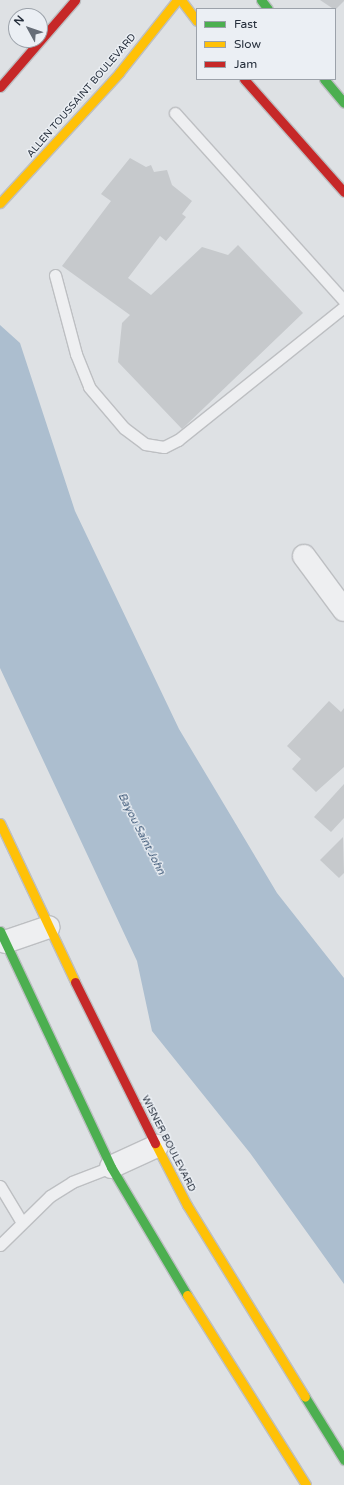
<!DOCTYPE html>
<html>
<head>
<meta charset="utf-8">
<style>
	body { margin:0 }
	#map { position:relative; width:344px; height:1485px; overflow:hidden; background:#dee1e4; font-family:"Varela Round",sans-serif }
	div>[style] { position:absolute }
	[style*='--x'] { left:calc(var(--x)*1px); top:calc(var(--y)*1px); width:calc(var(--w)*1px); rotate:calc(var(--a)*1deg) }
	.water>* { inset:0; background:#acbecf }
	.building>* { inset:0; background:#c6c9cc }
	.roads { filter:drop-shadow(1px 0 #bdbfc2) drop-shadow(-1px 0 #bdbfc2) drop-shadow(0 1px #bdbfc2) drop-shadow(0 -1px #bdbfc2) }
	.lane>* { height:11px; margin:-5.5px; padding:0 5.5px; transform-origin:5.5px; border-radius:5.5px; background:#eeeff1 }
	.street>* { height:22px; margin:-11px; padding:0 11px; transform-origin:11px; border-radius:11px; background:#eeeff1 }
	.fast>* { height:9px; margin:-4.5px; padding:0 4.5px; transform-origin:4.5px; border-radius:4.5px; background:#4caf50 }
	.slow>* { height:9px; margin:-4.5px; padding:0 4.5px; transform-origin:4.5px; border-radius:4.5px; background:#ffc107 }
	.jam>* { height:9px; margin:-4.5px; padding:0 4.5px; transform-origin:4.5px; border-radius:4.5px; background:#c62828 }
	span { translate:-50% -50%; white-space:nowrap; text-align:center; line-height:1.15; -webkit-text-stroke:3px #ebeff4; paint-order:stroke }
	.street-label { font-size:10px; color:#262f3c }
	.water-label { font-size:11px; color:#314e6f; font-style:italic }
	.legend { position:absolute; left:196px; top:8px; width:140px; height:72px; box-sizing:border-box; background:#ebeff4; border:1px solid #9ca2aa; margin:0; padding:5px 7px; list-style:none; font-size:12px; color:#262f3c }
	.legend li { display:flex; align-items:center; gap:8px; height:20px }
	.legend b { width:20px; border:1px solid #9ca2aa }
	.north { position:absolute; left:8px; top:8px; width:40px; height:40px; box-sizing:border-box; background:#ebeff4; border:1px solid #9ca2aa; border-radius:50%; rotate:310deg; font-size:11px; font-weight:700; line-height:16px; text-align:center; color:#262f3c }
	.north::after { content:''; display:block; margin:auto; width:14px; height:18px; background:#666d77; clip-path:polygon(50% 0,100% 100%,50% 72%,0 100%) }
</style>
</head>
<body>
<div id="map">
	<div class="water">
		<i style="clip-path:polygon(0 325px,20px 343px,75px 511px,179px 729px,277px 893px,344px 978px,344px 1284px,250px 1153px,152px 1031px,137px 961px,0 668px)"></i>
	</div>
	<div class="building">
		<i style="clip-path:polygon(320px 0,344px 0,344px 1px,335px 10px)"></i>
		<i style="clip-path:polygon(130px 158px,146px 167px,151px 165px,154px 172px,167px 170px,172px 185px,192px 201px,182px 214px,186px 217px,166px 241px,160px 236px,128px 278px,151px 295px,202px 247px,228px 255px,238px 245px,303px 313px,182px 429px,118px 362px,122px 323px,130px 315px,62px 266px,111px 201px,101px 194px)"></i>
		<i style="clip-path:polygon(329px 701px,341px 712px,344px 708px,344px 767px,316px 792px,292px 769px,301px 759px,287px 746px)"></i>
		<i style="clip-path:polygon(344px 784px,344px 818px,331px 832px,314px 817px)"></i>
		<i style="clip-path:polygon(343px 837px,344px 873px,339px 878px,320px 860px)"></i>
	</div>
	<div class="roads">
		<div class="lane">
			<i style="--x:175;--y:113;--w:253;--a:48"></i>
			<i style="--x:55;--y:275;--w:82;--a:75.1"></i>
			<i style="--x:76;--y:354;--w:35;--a:68"></i>
			<i style="--x:89;--y:387;--w:54;--a:49.5"></i>
			<i style="--x:124;--y:428;--w:26;--a:37"></i>
			<i style="--x:145;--y:444;--w:19;--a:9"></i>
			<i style="--x:164;--y:447;--w:16;--a:-27"></i>
			<i style="--x:178;--y:440;--w:213;--a:-38.7"></i>
			<i style="--x:0;--y:1186;--w:41;--a:59"></i>
			<i style="--x:0;--y:1245;--w:70;--a:-44.4"></i>
			<i style="--x:50;--y:1196;--w:26;--a:-32"></i>
			<i style="--x:72;--y:1182;--w:42;--a:-21"></i>
		</div>
		<div class="street">
			<i style="--x:304;--y:556;--w:67;--a:53.5"></i>
			<i style="--x:5;--y:942;--w:46;--a:-18.8"></i>
			<i style="--x:111;--y:1167;--w:51;--a:-24.5"></i>
		</div>
		<div class="fast">
			<i style="--x:261;--y:0;--w:11;--a:52"></i>
			<i style="--x:324;--y:79;--w:31;--a:50"></i>
			<i style="--x:0;--y:931;--w:261;--a:64.8"></i>
			<i style="--x:111;--y:1167;--w:149;--a:59.3"></i>
			<i style="--x:305;--y:1397;--w:74;--a:58.2"></i>
		</div>
		<div class="slow">
			<i style="--x:181;--y:0;--w:26;--a:53"></i>
			<i style="--x:0;--y:203;--w:176;--a:-47.5"></i>
			<i style="--x:119;--y:73;--w:93;--a:-51.5"></i>
			<i style="--x:0;--y:823;--w:176;--a:64.7"></i>
			<i style="--x:155;--y:1143;--w:70;--a:62.7"></i>
			<i style="--x:187;--y:1205;--w:225;--a:58.4"></i>
			<i style="--x:187;--y:1295;--w:224;--a:57.9"></i>
		</div>
		<div class="jam">
			<i style="--x:244;--y:79;--w:151;--a:48.5"></i>
			<i style="--x:0;--y:87;--w:115;--a:-49.2"></i>
			<i style="--x:75;--y:982;--w:180;--a:63.6"></i>
		</div>
	</div>
	<div class="street-label">
		<span style="left:82px;top:96px;rotate:-49deg">ALLEN TOUSSAINT BOULEVARD</span>
		<span style="left:168px;top:1144px;rotate:63deg">WISNER BOULEVARD</span>
	</div>
	<div class="water-label">
		<span style="left:141px;top:834px;rotate:63deg">Bayou Saint John</span>
	</div>
	<ul class="legend">
	<li><b style="height:5px;background:#4caf50"></b>Fast</li>
	<li><b style="height:5px;background:#ffc107"></b>Slow</li>
	<li><b style="height:5px;background:#c62828"></b>Jam</li>
	</ul>
	<div class="north">N</div>
</div>
</body>
</html>
